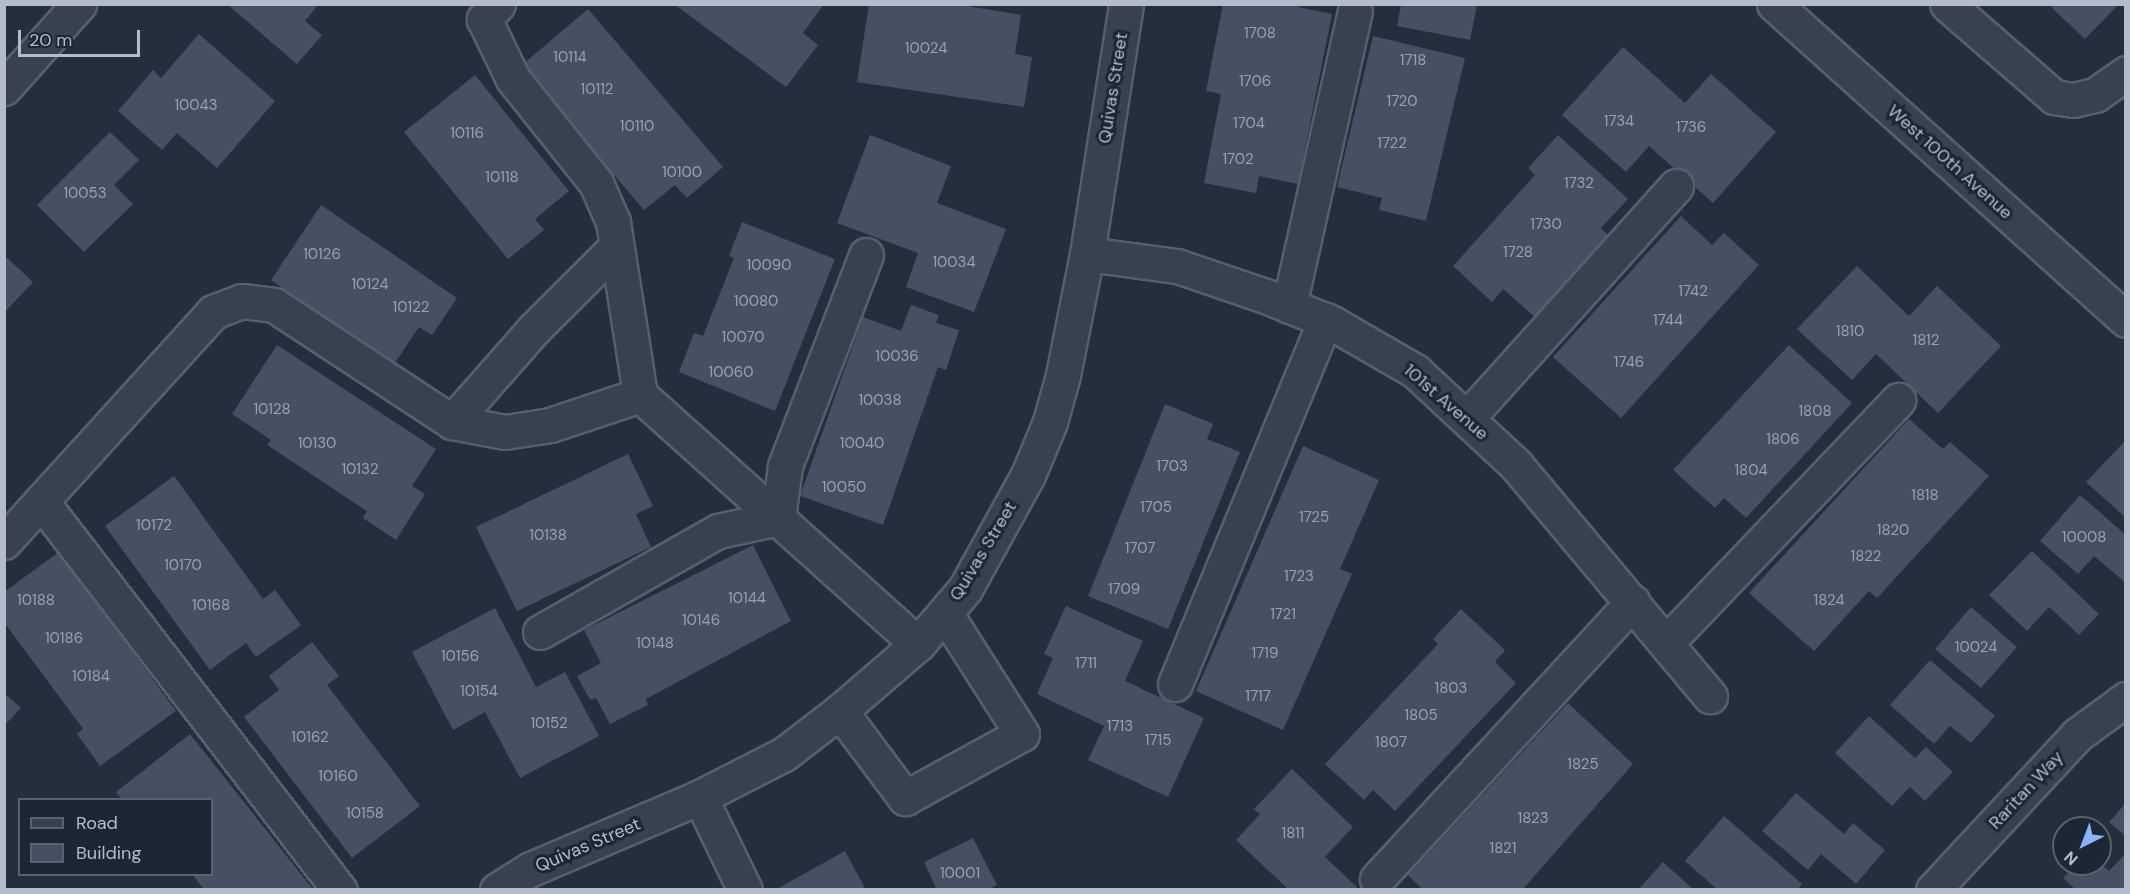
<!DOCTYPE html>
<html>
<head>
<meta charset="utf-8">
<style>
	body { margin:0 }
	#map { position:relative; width:2130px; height:894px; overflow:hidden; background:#242f3e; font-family:"DM Sans",sans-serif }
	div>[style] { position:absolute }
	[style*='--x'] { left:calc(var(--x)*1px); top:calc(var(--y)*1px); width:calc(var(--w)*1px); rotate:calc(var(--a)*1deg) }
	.building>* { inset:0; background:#455162 }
	.roads { filter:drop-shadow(2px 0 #565f6c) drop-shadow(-2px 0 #565f6c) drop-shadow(0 2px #565f6c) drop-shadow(0 -2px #565f6c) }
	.minor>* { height:33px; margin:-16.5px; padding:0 16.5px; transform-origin:16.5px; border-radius:16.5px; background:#38414e }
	span { translate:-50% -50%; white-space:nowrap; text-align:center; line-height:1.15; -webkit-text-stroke:6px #1d2633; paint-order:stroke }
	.number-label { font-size:15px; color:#98a1af }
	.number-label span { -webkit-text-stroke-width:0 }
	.street-label { font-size:18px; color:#b4bcc9 }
	.frame { position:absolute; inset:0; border:6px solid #b4bcc9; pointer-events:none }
	.legend { position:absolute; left:18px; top:798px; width:195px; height:78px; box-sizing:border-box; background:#1d2633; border:2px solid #59626f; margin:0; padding:8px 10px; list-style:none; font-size:18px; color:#b4bcc9 }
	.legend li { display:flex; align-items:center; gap:12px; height:30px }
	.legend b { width:30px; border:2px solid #59626f }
	.north { position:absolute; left:2052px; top:816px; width:60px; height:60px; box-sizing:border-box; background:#1d2633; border:2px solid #59626f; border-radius:50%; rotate:222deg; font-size:16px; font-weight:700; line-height:24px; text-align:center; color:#b4bcc9 }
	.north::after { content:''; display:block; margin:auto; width:21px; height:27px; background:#8ab4f8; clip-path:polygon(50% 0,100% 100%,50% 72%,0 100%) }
	.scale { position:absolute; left:18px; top:30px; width:122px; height:27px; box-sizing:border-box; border:3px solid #b4bcc9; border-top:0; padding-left:8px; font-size:18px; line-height:21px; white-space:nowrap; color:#b4bcc9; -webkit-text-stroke:4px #1d2633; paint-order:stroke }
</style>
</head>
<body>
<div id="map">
	<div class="building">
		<i style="clip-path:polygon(227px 4px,319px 4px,305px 21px,322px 35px,297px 64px)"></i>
		<i style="clip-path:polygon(674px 4px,824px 4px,803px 33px,818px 45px,786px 87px)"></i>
		<i style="clip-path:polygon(869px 4px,955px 4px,1021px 15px,1015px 54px,1032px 57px,1024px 107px,857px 82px)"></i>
		<i style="clip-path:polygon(1223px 4px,1299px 4px,1298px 7px,1332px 14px,1298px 184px,1259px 176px,1256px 193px,1204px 183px,1221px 94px,1206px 91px)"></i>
		<i style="clip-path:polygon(2054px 4px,2119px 4px,2085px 39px,2051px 7px)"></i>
		<i style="clip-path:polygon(1401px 5px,1477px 5px,1470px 40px,1397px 26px)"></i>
		<i style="clip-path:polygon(588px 9px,723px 167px,687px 198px,675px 185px,644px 210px,521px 66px)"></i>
		<i style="clip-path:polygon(199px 34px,275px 101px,217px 168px,177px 133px,162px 150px,118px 111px,153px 70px,161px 78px)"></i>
		<i style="clip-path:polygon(1373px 36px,1465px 58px,1426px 221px,1379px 210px,1382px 198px,1337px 187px)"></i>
		<i style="clip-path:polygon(1623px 47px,1685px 103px,1711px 74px,1776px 132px,1713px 203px,1649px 146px,1626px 172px,1562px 115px)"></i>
		<i style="clip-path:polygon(475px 75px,569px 191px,535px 219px,544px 230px,508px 259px,404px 132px)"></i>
		<i style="clip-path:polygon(110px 132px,139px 160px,114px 185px,133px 204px,84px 252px,37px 205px)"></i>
		<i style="clip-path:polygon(870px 135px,951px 166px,937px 203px,1006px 229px,974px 312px,906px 287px,918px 253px,837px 223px)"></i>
		<i style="clip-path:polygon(1558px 135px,1628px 199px,1601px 228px,1609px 236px,1535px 317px,1503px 289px,1492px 302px,1453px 266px,1535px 175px,1528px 168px)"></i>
		<i style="clip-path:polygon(321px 205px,457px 298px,432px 335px,419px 327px,394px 364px,271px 280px)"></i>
		<i style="clip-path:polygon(1681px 216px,1712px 245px,1724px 233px,1759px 265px,1621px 418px,1553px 357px)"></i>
		<i style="clip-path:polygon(742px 222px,835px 259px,775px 411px,679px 372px,694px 333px,703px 336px,734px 258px,729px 256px)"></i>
		<i style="clip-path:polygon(4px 255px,33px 282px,4px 313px)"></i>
		<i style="clip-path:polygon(1857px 266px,1909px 316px,1937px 286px,2001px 346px,1938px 413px,1876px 354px,1852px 380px,1797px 329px)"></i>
		<i style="clip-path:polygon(911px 305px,939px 315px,936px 323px,959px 330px,946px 370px,938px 367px,883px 525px,800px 496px,863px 317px,901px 331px)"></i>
		<i style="clip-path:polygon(277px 345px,436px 449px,412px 486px,425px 494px,396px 540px,363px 518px,367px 511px,267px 445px,271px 440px,232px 414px)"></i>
		<i style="clip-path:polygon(1789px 345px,1852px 403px,1746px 518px,1724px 498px,1715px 508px,1673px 470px)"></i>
		<i style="clip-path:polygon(1165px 404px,1213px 424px,1207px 439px,1240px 452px,1168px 629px,1088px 596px)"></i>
		<i style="clip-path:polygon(1909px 419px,1943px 449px,1950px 442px,1989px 476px,1877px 598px,1869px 591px,1814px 651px,1749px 593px)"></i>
		<i style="clip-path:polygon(2126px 440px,2126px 518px,2086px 482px)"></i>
		<i style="clip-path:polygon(1303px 446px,1379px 480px,1340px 569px,1352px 574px,1283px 730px,1196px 691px)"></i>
		<i style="clip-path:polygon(628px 454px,653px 506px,636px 514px,651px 547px,517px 611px,476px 527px)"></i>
		<i style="clip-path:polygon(174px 476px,263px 599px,275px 590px,301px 625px,256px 657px,246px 643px,210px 670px,105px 526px)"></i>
		<i style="clip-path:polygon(2080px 495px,2126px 535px,2126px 583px,2094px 556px,2078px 574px,2040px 541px)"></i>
		<i style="clip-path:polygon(753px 545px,791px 621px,646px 699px,648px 705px,610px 724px,596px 698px,590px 700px,577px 676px,601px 663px,584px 630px)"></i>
		<i style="clip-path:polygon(2032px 551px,2099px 614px,2079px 635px,2049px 607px,2027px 631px,1989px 595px)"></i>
		<i style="clip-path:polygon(59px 552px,176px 711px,100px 766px,77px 734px,83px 729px,4px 622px,4px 592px)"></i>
		<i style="clip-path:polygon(1066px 606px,1143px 641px,1125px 681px,1204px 718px,1168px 797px,1088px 760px,1104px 726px,1037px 694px,1053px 658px,1044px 654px)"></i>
		<i style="clip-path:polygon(1971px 607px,2017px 647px,1981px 688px,1935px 649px)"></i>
		<i style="clip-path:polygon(495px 608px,536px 687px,565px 672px,599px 736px,520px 778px,485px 712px,453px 730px,412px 652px)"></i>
		<i style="clip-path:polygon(1461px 609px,1505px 650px,1495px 662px,1516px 683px,1395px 811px,1373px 790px,1364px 800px,1325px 764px,1438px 644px,1433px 639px)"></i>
		<i style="clip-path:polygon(312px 642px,339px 676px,327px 685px,420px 806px,352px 858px,244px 717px,279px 690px,269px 676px)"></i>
		<i style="clip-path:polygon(1930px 660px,1995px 716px,1971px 743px,1950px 726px,1934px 744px,1890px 705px)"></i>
		<i style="clip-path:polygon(4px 693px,21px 708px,4px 726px)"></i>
		<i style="clip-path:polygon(1568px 703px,1633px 764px,1522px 890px,1423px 890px,1408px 875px)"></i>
		<i style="clip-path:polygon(1869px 716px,1915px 758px,1926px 747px,1953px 772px,1925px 801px,1910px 787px,1892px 806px,1835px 753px)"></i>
		<i style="clip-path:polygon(190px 734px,312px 888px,311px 890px,204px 890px,192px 874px,212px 874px,212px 800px,122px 800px,116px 792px)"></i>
		<i style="clip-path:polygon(1292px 769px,1353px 827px,1325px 857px,1360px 890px,1289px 890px,1236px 840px,1260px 814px,1254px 809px)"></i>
		<i style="clip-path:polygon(1796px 793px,1844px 834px,1853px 823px,1885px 850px,1856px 884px,1821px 854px,1808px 870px,1762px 831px)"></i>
		<i style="clip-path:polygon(2126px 803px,2126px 836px,2109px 822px)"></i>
		<i style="clip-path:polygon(1724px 816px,1802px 884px,1798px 890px,1718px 890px,1685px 861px)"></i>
		<i style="clip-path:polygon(973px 838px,997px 885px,988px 890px,937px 890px,924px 862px)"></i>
		<i style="clip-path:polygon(845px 851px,866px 890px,775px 890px)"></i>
		<i style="clip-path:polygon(2126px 853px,2126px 890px,2076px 890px,2063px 878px,2076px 864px,2101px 864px,2109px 871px)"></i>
		<i style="clip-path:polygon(1663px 862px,1694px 890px,1638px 890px)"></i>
	</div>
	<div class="roads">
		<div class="minor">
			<i style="--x:498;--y:4;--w:21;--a:133"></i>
			<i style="--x:484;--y:19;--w:67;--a:64.2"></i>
			<i style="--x:513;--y:79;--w:133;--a:51.4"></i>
			<i style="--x:596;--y:183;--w:43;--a:66.4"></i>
			<i style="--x:613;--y:222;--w:175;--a:81.1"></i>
			<i style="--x:1774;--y:4;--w:473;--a:41.9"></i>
			<i style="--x:1947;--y:4;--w:142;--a:41"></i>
			<i style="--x:2054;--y:97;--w:19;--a:9"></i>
			<i style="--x:2073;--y:100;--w:23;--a:-13"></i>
			<i style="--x:2095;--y:95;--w:38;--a:-35"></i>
			<i style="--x:4;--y:88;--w:113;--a:-48.2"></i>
			<i style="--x:1087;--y:254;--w:91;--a:7.6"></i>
			<i style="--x:1177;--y:266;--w:96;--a:18.8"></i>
			<i style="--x:1268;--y:297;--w:69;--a:22.1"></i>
			<i style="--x:1332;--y:323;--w:96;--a:30"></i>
			<i style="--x:1415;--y:371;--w:138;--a:42.9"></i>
			<i style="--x:1516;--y:465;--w:302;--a:50"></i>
			<i style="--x:1289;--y:306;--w:302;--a:-77.4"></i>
			<i style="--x:1468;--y:417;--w:311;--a:-48"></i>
			<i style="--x:452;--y:422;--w:124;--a:-48.6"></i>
			<i style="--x:534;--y:329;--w:116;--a:-45"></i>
			<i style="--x:41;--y:501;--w:491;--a:52.5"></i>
			<i style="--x:4;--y:542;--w:311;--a:-47.7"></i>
			<i style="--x:213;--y:312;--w:31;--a:-21"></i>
			<i style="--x:242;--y:301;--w:32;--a:7"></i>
			<i style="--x:274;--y:305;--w:213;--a:33.3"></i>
			<i style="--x:452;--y:422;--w:54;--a:10.7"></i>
			<i style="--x:505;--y:432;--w:46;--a:-8.8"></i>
			<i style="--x:550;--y:425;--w:95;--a:-18.4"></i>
			<i style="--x:640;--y:395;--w:373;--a:41.9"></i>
			<i style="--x:540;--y:632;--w:205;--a:-29.6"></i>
			<i style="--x:718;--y:531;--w:61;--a:-12.2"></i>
			<i style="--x:778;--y:518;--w:52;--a:-82.3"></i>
			<i style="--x:785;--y:466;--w:226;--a:-69"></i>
			<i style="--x:1667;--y:642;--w:335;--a:-46.3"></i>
			<i style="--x:1175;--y:684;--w:394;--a:-67.6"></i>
			<i style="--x:840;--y:711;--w:109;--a:53.2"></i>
			<i style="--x:905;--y:798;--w:133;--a:-28.7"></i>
			<i style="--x:1022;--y:734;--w:143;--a:-122.5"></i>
			<i style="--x:700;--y:797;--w:103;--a:64.2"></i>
			<i style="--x:1377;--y:879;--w:377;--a:-47.3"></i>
			<i style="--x:497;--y:890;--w:40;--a:-32"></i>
			<i style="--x:531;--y:869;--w:184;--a:-23.1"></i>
			<i style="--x:700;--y:797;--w:94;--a:-27.1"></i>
			<i style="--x:784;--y:754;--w:71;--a:-37.5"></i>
			<i style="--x:840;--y:711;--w:103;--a:-40.7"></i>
			<i style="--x:918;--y:644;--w:72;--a:-49.5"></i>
			<i style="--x:965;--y:589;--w:130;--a:-61.1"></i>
			<i style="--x:1028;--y:475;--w:57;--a:-67.5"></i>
			<i style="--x:1050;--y:422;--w:49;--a:-74.5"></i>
			<i style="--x:1063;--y:375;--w:123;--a:-78.8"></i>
			<i style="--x:1087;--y:254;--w:253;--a:-81.1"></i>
			<i style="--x:1933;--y:890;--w:212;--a:-47.1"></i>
			<i style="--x:2077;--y:735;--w:61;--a:-36.3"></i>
		</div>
	</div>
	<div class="number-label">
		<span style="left:1260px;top:34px">1708</span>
		<span style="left:926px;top:49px">10024</span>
		<span style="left:570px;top:58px">10114</span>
		<span style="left:1413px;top:61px">1718</span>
		<span style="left:1255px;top:82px">1706</span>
		<span style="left:597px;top:90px">10112</span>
		<span style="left:1402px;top:102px">1720</span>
		<span style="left:196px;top:106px">10043</span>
		<span style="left:1619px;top:122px">1734</span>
		<span style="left:1249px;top:124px">1704</span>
		<span style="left:637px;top:127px">10110</span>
		<span style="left:1691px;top:128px">1736</span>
		<span style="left:467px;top:134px">10116</span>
		<span style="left:1392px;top:144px">1722</span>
		<span style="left:1238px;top:160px">1702</span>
		<span style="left:682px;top:173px">10100</span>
		<span style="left:502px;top:178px">10118</span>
		<span style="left:1579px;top:184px">1732</span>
		<span style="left:85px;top:194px">10053</span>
		<span style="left:1546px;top:225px">1730</span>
		<span style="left:1518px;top:253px">1728</span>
		<span style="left:322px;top:255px">10126</span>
		<span style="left:954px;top:263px">10034</span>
		<span style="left:769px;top:266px">10090</span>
		<span style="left:370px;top:285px">10124</span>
		<span style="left:1693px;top:292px">1742</span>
		<span style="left:756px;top:302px">10080</span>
		<span style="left:411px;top:308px">10122</span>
		<span style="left:1668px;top:321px">1744</span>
		<span style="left:1850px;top:332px">1810</span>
		<span style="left:743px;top:338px">10070</span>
		<span style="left:1926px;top:341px">1812</span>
		<span style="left:897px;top:357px">10036</span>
		<span style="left:1629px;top:363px">1746</span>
		<span style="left:731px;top:373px">10060</span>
		<span style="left:880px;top:401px">10038</span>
		<span style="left:272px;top:410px">10128</span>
		<span style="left:1815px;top:412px">1808</span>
		<span style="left:1783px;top:440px">1806</span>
		<span style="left:317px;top:444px">10130</span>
		<span style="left:862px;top:444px">10040</span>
		<span style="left:1172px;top:467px">1703</span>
		<span style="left:360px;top:470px">10132</span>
		<span style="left:1751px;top:471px">1804</span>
		<span style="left:844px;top:488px">10050</span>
		<span style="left:1925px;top:496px">1818</span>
		<span style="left:1156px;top:508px">1705</span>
		<span style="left:1314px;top:518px">1725</span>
		<span style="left:154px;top:526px">10172</span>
		<span style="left:1893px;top:531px">1820</span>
		<span style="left:548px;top:536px">10138</span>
		<span style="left:2084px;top:538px">10008</span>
		<span style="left:1140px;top:549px">1707</span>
		<span style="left:1866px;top:557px">1822</span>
		<span style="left:183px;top:566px">10170</span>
		<span style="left:1299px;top:577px">1723</span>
		<span style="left:1124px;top:590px">1709</span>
		<span style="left:747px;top:599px">10144</span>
		<span style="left:36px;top:601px">10188</span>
		<span style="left:1829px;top:601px">1824</span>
		<span style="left:211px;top:606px">10168</span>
		<span style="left:1283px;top:615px">1721</span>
		<span style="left:701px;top:621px">10146</span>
		<span style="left:64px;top:639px">10186</span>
		<span style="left:655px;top:644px">10148</span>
		<span style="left:1976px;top:648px">10024</span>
		<span style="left:1265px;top:654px">1719</span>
		<span style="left:460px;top:657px">10156</span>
		<span style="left:1086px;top:664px">1711</span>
		<span style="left:91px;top:677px">10184</span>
		<span style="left:1451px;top:689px">1803</span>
		<span style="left:479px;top:692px">10154</span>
		<span style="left:1258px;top:697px">1717</span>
		<span style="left:1421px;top:716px">1805</span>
		<span style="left:549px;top:724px">10152</span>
		<span style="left:1120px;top:727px">1713</span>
		<span style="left:310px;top:738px">10162</span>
		<span style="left:1158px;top:741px">1715</span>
		<span style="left:1391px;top:743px">1807</span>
		<span style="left:1583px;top:765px">1825</span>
		<span style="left:338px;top:777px">10160</span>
		<span style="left:365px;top:814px">10158</span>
		<span style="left:1533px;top:819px">1823</span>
		<span style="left:1293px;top:834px">1811</span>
		<span style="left:1503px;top:849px">1821</span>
		<span style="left:960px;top:874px">10001</span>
	</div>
	<div class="street-label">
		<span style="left:1113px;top:88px;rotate:-81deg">Quivas Street</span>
		<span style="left:1950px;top:162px;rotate:42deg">West 100th Avenue</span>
		<span style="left:1446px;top:402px;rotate:41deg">101st Avenue</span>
		<span style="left:983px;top:551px;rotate:-59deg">Quivas Street</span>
		<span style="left:2026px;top:790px;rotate:-47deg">Raritan Way</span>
		<span style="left:588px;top:845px;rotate:-23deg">Quivas Street</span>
	</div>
	<div class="frame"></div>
	<ul class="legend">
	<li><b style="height:8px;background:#38414e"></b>Road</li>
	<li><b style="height:16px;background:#455162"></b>Building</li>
	</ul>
	<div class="north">N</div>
	<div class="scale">20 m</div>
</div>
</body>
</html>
